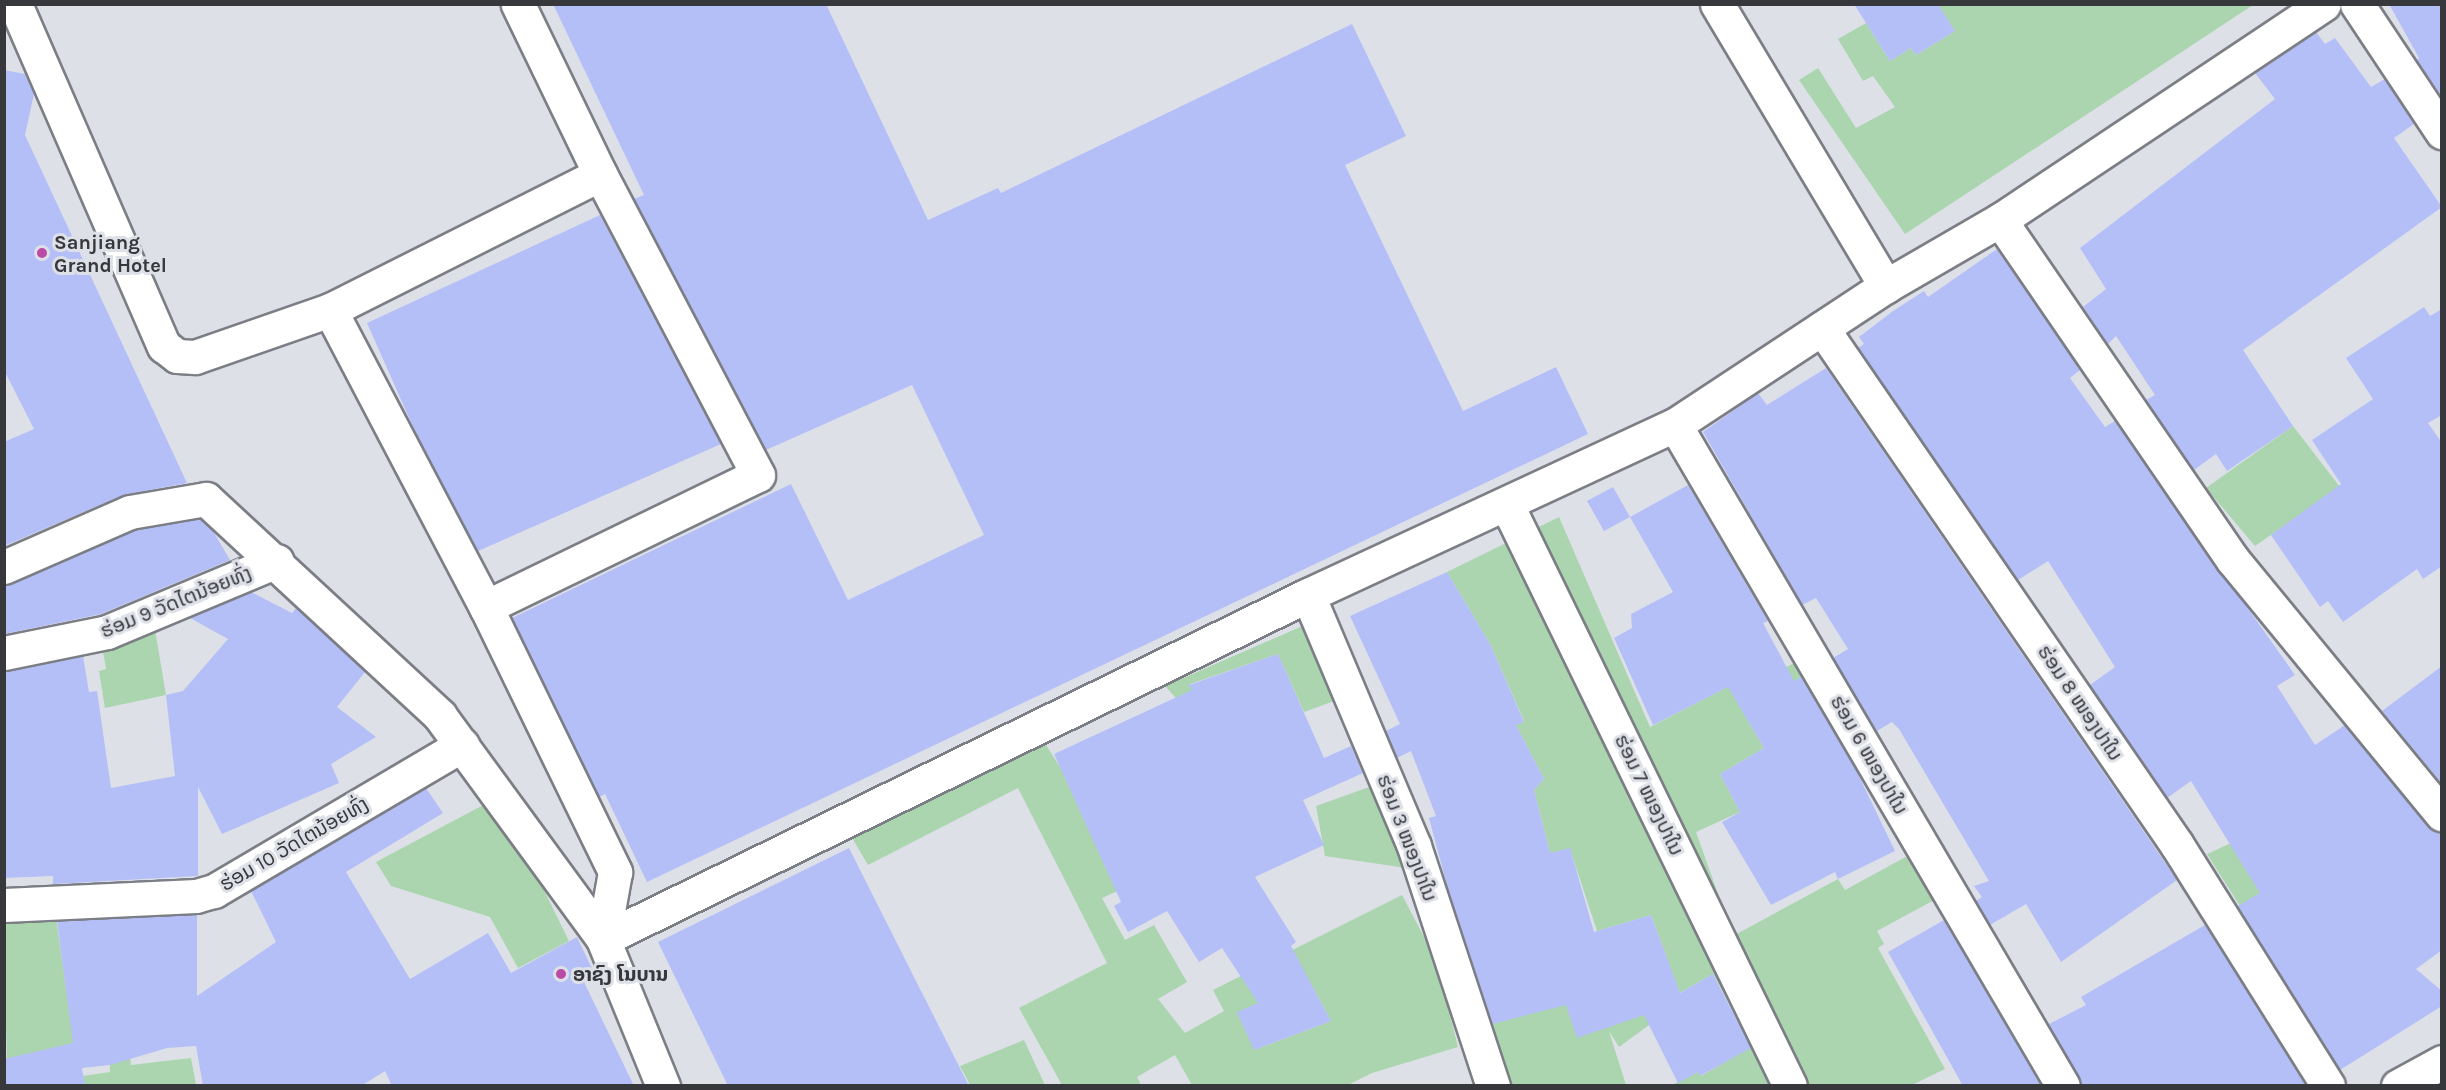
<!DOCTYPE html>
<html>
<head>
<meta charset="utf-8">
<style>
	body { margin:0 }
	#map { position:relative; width:2446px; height:1090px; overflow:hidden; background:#dee0e8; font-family:Karla,"Noto Sans Lao",sans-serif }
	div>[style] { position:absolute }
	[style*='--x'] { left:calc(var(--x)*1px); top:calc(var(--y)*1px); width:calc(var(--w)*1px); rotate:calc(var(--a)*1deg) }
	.green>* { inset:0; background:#aad5af }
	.building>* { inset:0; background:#b4bff8 }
	.roads { filter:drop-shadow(2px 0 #7c7e85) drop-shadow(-2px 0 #7c7e85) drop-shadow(0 2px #7c7e85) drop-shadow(0 -2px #7c7e85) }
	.minor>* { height:33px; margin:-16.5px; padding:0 16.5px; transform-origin:16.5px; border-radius:16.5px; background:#fff }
	.highway>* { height:33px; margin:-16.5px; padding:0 16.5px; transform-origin:16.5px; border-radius:16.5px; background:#fff }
	.dots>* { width:16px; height:16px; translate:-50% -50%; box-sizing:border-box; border:3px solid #dee0e8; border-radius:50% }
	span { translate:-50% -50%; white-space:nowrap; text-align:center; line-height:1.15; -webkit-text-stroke:6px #dee0e8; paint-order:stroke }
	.poi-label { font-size:20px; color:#37383b; font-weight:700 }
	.left { translate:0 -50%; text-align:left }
	.street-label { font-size:20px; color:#37383b }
	.frame { position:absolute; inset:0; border:6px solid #37383b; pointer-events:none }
</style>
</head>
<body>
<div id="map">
	<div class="green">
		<i style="clip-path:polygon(1938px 5px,2253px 5px,1905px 234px,1799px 80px,1818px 68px,1856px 128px,1895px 107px,1873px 76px,1863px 81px,1838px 39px,1866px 23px,1890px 61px,1911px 48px,1916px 55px,1955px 31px)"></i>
		<i style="clip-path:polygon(2293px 426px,2340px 487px,2255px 546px,2206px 488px)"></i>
		<i style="clip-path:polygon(1559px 517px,1650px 727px,1737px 682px,1743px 689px,1798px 661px,1805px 675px,1743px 712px,1764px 748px,1720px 774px,1740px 812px,1696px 832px,1733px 936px,1838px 879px,1845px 890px,1911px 854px,1936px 899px,1877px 931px,1884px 944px,1878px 948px,1945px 1069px,1912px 1085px,1672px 1085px,1698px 1072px,1701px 1076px,1753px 1046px,1713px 974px,1660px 1004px,1649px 1025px,1619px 1047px,1609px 1031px,1626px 1085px,1507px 1085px,1484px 1026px,1612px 990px,1667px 958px,1651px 915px,1597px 931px,1570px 849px,1550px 853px,1534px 790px,1544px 779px,1516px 725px,1524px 721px,1490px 644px,1447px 572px)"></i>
		<i style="clip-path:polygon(1330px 614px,1367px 689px,1304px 712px,1278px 654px,1190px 684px,1225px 767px,1193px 735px,1175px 697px,1165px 686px)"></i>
		<i style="clip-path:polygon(155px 630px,166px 695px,105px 708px,99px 671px,106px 669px,102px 645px)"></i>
		<i style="clip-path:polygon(evenodd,1046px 745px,1135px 883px,1102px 898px,1125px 940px,1154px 925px,1187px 982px,1158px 999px,1185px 1033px,1224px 1011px,1213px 990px,1402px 895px,1436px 960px,1458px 1047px,1372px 1073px,1348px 1085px,1192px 1085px,1175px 1055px,1137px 1077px,1141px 1085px,1062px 1085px,1019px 1008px,1107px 963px,1018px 788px,868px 865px,851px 836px,1046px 745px,1309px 980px,1331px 1021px,1254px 1050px,1309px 980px)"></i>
		<i style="clip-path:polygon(1375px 785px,1406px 868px,1325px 856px,1316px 806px)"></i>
		<i style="clip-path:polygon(487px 803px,533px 868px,569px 941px,518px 968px,490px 917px,391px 886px,376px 862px)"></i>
		<i style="clip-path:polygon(2231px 843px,2281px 923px,2259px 936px,2207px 854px)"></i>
		<i style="clip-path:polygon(56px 917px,74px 1043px,7px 1071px,4px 922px)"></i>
		<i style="clip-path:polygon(1024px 1040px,1045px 1085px,970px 1085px,960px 1066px)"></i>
		<i style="clip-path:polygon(128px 1043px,131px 1065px,191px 1058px,196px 1085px,85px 1085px,83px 1076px,110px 1072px,109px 1046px)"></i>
	</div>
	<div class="building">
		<i style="clip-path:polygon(553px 4px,826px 4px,928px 220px,998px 188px,1001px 193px,1352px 24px,1406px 136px,1345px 165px,1463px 411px,1556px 367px,1588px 434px,647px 882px,605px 794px,599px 797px,512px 618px,791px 484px,848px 600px,984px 535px,912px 385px,766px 450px,634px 199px,644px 195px)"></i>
		<i style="clip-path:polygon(1854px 4px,1938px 4px,1955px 31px,1916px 55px,1911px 48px,1890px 61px)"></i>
		<i style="clip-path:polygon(2389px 4px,2442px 4px,2442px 97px,2417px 60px,2419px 58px)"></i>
		<i style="clip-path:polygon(2316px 32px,2325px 44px,2335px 38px,2371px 87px,2385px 79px,2414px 124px,2394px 138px,2442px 207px,2243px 350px,2293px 426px,2227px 471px,2216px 454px,2194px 470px,2146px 400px,2155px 395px,2116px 336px,2108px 344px,2083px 307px,2106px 289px,2080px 248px,2275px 99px,2255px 73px)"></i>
		<i style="clip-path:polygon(4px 70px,25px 74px,34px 94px,25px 135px,187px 483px,123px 495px,4px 546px,4px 442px,34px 429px,4px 370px)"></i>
		<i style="clip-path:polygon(600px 215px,721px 444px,478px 551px,414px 429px,367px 323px)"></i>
		<i style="clip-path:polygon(1997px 249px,2080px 370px,2070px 378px,2105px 427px,2115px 421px,2295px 675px,2277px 686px,2315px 745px,2345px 725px,2428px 826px,2442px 832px,2442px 950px,2416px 969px,2442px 991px,2442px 1006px,2340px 1070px,2238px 906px,2260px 893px,2191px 781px,2167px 798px,2090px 685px,2115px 667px,2048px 561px,2018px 580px,1858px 348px,1864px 344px,1859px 337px,1893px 311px,1924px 291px,1928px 297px)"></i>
		<i style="clip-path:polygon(2424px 307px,2430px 316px,2442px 309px,2442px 415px,2428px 423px,2442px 443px,2442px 566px,2423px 579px,2417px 569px,2343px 622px,2328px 601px,2320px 607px,2271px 535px,2341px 484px,2312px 440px,2373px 399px,2346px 358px)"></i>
		<i style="clip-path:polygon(1826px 368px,2177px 880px,2061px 962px,2026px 904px,1990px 925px,1976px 901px,1982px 897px,1974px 886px,1989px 881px,1899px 729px,1892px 722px,1877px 731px,1833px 658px,1848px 649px,1816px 598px,1802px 605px,1703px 432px,1758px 393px,1767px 405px)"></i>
		<i style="clip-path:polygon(1688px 485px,1768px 621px,1763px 623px,1794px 681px,1801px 677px,1855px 768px,1895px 851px,1838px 879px,1835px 872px,1771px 905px,1722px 822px,1740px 812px,1720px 774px,1764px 748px,1728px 687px,1653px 725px,1614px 638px,1632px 628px,1631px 614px,1673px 592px,1630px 517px)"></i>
		<i style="clip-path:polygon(1613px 487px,1630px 517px,1604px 531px,1587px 501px)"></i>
		<i style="clip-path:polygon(200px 519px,213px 531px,230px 560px,101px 614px,4px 634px,4px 585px,135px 530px)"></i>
		<i style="clip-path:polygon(1447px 572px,1490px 644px,1524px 722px,1516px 725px,1544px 779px,1534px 790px,1550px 853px,1570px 848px,1594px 932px,1651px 915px,1680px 993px,1713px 974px,1751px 1048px,1700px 1076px,1698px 1072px,1678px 1083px,1644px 1015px,1577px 1038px,1566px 1005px,1492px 1024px,1449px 893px,1429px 818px,1436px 816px,1411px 751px,1397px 758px,1386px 731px,1400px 724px,1350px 616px)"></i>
		<i style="clip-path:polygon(251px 592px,292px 613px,296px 608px,365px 672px,337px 707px,376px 737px,331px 764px,339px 783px,222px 834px,198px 787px,198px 876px,53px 884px,53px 876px,4px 878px,4px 671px,83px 656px,89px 692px,97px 691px,111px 788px,175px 776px,166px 695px,183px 691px,228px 639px,190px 618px)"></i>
		<i style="clip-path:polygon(1278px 654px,1324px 758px,1351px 746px,1363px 773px,1303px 800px,1324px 845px,1255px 877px,1296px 942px,1291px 946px,1331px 1021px,1254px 1050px,1237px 1012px,1258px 1003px,1222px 948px,1199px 962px,1167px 911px,1128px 932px,1114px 906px,1121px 902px,1054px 754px,1192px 690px,1189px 685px)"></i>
		<i style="clip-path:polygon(2442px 666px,2442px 784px,2382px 711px)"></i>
		<i style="clip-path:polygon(426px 788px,443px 813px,346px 872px,410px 979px,488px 933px,511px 973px,577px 937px,596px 977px,585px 984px,634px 1086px,392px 1086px,385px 1071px,361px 1086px,203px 1086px,196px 1046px,167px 1048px,110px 1065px,82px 1068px,85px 1086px,4px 1086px,4px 1059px,73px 1043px,57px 921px,197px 915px,197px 996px,276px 942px,251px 891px)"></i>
		<i style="clip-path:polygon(849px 848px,969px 1086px,728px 1086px,658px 942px)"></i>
		<i style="clip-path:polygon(1944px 920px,2041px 1086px,1963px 1086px,1888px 952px)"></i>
		<i style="clip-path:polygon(2205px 925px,2306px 1086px,2082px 1086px,2049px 1024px,2086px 1005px,2081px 997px)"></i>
	</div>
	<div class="roads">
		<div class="minor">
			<i style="--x:15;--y:4;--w:373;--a:66.5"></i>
			<i style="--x:164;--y:346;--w:16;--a:38"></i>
			<i style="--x:177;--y:356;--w:18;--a:3"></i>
			<i style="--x:195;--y:357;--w:143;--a:-19.2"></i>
			<i style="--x:330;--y:310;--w:302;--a:-26.7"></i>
			<i style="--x:1717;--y:4;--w:329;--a:59.1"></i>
			<i style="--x:2357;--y:4;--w:154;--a:56.4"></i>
			<i style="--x:2000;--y:220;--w:412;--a:55.6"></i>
			<i style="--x:2233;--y:560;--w:329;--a:50.6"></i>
			<i style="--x:330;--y:310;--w:335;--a:62.3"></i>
			<i style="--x:486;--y:607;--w:295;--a:64"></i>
			<i style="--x:615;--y:872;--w:68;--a:100.2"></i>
			<i style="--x:1822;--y:328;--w:627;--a:55.52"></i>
			<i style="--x:2177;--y:845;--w:284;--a:57.9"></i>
			<i style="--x:1675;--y:425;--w:766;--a:59.59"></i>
			<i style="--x:1507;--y:505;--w:646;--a:64.03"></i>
			<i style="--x:4;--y:567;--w:137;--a:-23.6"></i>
			<i style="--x:130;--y:512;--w:77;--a:-9.7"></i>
			<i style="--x:206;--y:499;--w:319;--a:42.8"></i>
			<i style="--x:440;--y:716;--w:276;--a:53.8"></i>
			<i style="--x:603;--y:939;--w:159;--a:67.8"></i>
			<i style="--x:1308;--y:595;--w:272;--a:67.1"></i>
			<i style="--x:1414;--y:846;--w:253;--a:71.8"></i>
			<i style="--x:486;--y:607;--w:302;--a:-25.9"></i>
			<i style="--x:758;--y:475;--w:340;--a:-117.7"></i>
			<i style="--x:600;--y:174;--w:189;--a:-115.8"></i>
			<i style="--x:4;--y:653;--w:105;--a:-11.5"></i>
			<i style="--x:107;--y:632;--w:184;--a:-22.7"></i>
			<i style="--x:4;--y:905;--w:192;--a:-2.7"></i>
			<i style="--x:196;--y:896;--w:19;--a:-16"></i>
			<i style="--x:214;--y:891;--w:288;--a:-30.5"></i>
			<i style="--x:603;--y:939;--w:784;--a:-26.01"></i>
			<i style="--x:1308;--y:595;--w:404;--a:-24.9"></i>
			<i style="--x:1675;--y:425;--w:253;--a:-33.4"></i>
			<i style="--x:1886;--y:286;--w:132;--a:-30.1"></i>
			<i style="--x:2000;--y:220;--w:389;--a:-33.7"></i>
		</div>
		<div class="highway">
			<i style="--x:2398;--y:1086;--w:50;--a:-28.6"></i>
		</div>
	</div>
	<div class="dots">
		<i style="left:42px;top:253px;background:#bb4ba7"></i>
		<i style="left:561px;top:974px;background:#bb4ba7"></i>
	</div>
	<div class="poi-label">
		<span class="left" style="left:54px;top:254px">Sanjiang<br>Grand Hotel</span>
		<span class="left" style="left:573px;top:974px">ອາຊົງ ໂນບານ</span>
	</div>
	<div class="street-label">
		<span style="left:176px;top:602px;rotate:-22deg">ຮ່ອມ 9 ວັດໄຕນ້ອຍທົ່ງ</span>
		<span style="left:2080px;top:703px;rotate:56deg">ຮ່ອມ 8 ໜອງປາໃນ</span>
		<span style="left:1869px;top:755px;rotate:60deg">ຮ່ອມ 6 ໜອງປາໃນ</span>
		<span style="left:1649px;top:795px;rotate:64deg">ຮ່ອມ 7 ໜອງປາໃນ</span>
		<span style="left:1407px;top:838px;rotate:69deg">ຮ່ອມ 3 ໜອງປາໃນ</span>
		<span style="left:294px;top:844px;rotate:-30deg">ຮ່ອມ 10 ວັດໄຕນ້ອຍທົ່ງ</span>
	</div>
	<div class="frame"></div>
</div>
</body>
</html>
